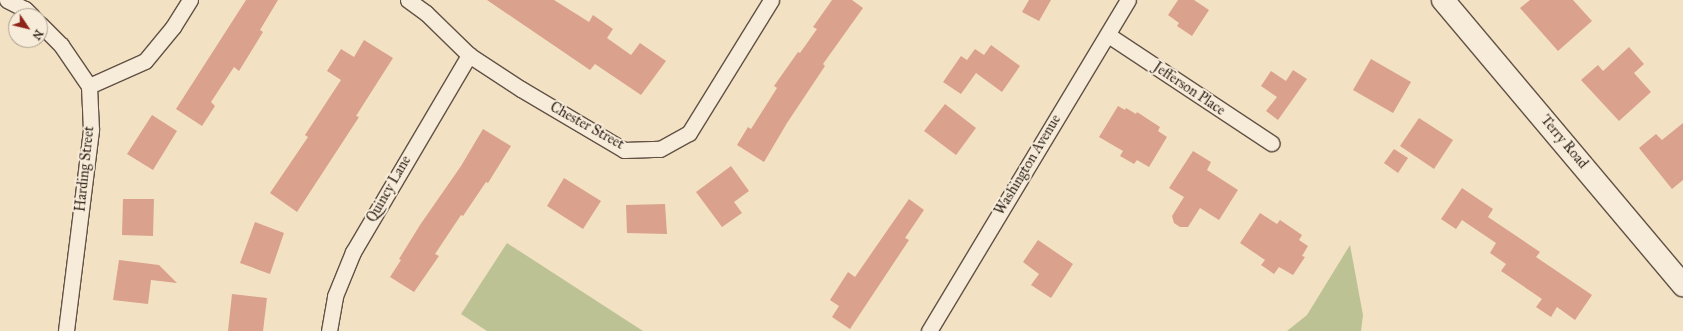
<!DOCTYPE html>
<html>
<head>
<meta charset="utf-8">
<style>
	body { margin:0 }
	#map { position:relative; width:1683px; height:331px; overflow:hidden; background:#f3e1c4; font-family:"IM FELL Great Primer",serif }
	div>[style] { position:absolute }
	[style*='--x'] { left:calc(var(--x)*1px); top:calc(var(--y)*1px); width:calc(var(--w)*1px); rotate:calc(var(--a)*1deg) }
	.green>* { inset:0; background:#bcc293 }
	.building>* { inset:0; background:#daa18d }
	.roads { filter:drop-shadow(1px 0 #615245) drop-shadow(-1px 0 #615245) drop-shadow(0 1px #615245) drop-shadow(0 -1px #615245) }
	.street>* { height:15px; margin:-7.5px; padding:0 7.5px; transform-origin:7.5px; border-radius:7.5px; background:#f7ecd9 }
	.secondary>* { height:22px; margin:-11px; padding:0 11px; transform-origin:11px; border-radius:11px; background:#f7ecd9 }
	span { translate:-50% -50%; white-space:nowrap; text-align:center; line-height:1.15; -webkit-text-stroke:4px #f7ecd9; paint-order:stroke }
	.street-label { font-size:14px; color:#30231b }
	.north { position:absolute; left:8px; top:8px; width:40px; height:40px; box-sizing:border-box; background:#f7ecd9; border:1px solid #a79c8d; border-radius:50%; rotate:125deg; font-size:11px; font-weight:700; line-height:16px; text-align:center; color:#30231b }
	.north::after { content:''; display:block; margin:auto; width:14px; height:18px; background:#8f2418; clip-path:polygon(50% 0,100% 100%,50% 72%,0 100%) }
</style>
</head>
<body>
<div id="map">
	<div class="green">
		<i style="clip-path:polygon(507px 243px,643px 331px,487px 331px,461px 314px)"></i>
		<i style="clip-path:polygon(1350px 245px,1363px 315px,1361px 331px,1287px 331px,1307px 315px)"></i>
	</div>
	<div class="building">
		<i style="clip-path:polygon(246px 0,278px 0,260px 30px,263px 32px,239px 71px,234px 67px,211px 102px,215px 106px,202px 126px,176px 109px)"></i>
		<i style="clip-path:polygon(487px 0,554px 0,589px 22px,593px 15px,613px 29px,607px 38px,631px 55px,640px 43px,666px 61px,641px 95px,595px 64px,590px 70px)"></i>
		<i style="clip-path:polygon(832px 0,852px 0,863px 8px,823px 64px,825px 66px,787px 123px,764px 162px,737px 145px,748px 127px,751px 129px,777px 88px,774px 86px,798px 52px,800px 53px,817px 29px,813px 27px)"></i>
		<i style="clip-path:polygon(1029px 0,1051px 0,1039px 21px,1022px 12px)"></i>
		<i style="clip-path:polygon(1178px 0,1194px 0,1209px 10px,1192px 36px,1177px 26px,1179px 23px,1168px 15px)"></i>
		<i style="clip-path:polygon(1530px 0,1573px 0,1592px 21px,1558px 51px,1520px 8px)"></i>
		<i style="clip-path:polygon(364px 40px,393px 58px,356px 116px,359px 117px,297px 212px,270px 193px,308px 137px,305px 135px,341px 80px,327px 71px,341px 49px,354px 57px)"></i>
		<i style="clip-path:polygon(991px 45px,1020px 66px,1002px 92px,976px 73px,961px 94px,943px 82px,961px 56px,967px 60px,975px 49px,984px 55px)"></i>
		<i style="clip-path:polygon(1629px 47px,1644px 64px,1634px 73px,1651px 92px,1619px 121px,1581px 80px,1598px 65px,1603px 71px)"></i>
		<i style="clip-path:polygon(1371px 59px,1411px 82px,1393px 113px,1353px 90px)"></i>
		<i style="clip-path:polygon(1293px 70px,1307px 79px,1278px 120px,1266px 111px,1277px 97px,1261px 86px,1271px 71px,1286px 81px)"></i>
		<i style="clip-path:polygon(945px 104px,976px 128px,956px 155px,924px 131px)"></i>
		<i style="clip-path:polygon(1118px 106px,1125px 110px,1126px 108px,1136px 114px,1137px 112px,1160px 127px,1158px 131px,1167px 137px,1149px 167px,1137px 160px,1134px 164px,1120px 156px,1123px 151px,1099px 137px)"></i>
		<i style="clip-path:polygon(152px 115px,177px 131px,153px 170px,127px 154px)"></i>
		<i style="clip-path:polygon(1419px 118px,1453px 140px,1434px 169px,1400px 146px)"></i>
		<i style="clip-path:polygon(1683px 123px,1683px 180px,1672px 189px,1639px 148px,1656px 134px,1662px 140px)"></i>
		<i style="clip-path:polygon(483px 129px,511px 146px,488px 183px,486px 182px,463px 216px,461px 215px,435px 254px,439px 256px,414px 292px,390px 277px,401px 260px,399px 259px,420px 225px,461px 166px)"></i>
		<i style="clip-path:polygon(1394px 149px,1408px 158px,1398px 173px,1384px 163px)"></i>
		<i style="clip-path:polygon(1193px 151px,1211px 162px,1207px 170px,1238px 190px,1219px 220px,1200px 208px,1188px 227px,1180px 227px,1174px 223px,1172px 216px,1184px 197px,1169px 188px)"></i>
		<i style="clip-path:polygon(731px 166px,749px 191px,734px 202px,742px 213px,722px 227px,696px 192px)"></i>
		<i style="clip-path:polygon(564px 178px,601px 201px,583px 229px,547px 206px)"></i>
		<i style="clip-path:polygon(1462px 188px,1493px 209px,1488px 217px,1540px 252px,1536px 257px,1592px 295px,1575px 320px,1557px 307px,1551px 317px,1536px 307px,1542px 299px,1501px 271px,1506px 264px,1490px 253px,1496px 243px,1462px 220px,1456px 229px,1441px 219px)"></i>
		<i style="clip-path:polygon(123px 199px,154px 199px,153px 236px,122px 235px)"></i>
		<i style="clip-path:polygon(909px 199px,924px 210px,905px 238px,909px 240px,850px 329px,832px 317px,839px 306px,830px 300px,848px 272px,855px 277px)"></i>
		<i style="clip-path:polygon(665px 204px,667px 234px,627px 233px,626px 205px)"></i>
		<i style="clip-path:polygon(1260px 213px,1277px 224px,1280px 220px,1302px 235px,1299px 240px,1308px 246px,1302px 256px,1305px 257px,1293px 275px,1279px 267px,1274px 274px,1261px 265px,1265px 260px,1240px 243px)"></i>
		<i style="clip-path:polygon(255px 222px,284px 233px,270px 274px,240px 263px)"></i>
		<i style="clip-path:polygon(1038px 240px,1073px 264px,1051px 298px,1031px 285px,1039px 274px,1023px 262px)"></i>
		<i style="clip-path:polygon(119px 260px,159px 265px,177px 283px,151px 280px,148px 304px,113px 300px)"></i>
		<i style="clip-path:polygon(232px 294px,267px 298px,263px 331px,228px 331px)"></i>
	</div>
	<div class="roads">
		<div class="street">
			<i style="--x:7;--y:0;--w:20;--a:27"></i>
			<i style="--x:25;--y:9;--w:10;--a:45"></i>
			<i style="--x:408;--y:0;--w:22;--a:36"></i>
			<i style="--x:426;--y:13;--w:60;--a:44.3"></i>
			<i style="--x:469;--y:55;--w:62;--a:33.2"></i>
			<i style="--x:521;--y:89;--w:120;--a:30.6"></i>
			<i style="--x:624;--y:150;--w:36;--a:-2"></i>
			<i style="--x:660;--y:149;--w:33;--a:-29"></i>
			<i style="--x:689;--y:133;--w:156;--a:-58.3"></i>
			<i style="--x:40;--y:24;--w:30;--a:45"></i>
			<i style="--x:61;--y:45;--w:50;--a:55.7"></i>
			<i style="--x:89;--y:86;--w:44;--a:87.4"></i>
			<i style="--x:91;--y:130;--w:203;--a:97.1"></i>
			<i style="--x:1108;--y:35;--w:196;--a:33.5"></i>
			<i style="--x:89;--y:86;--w:61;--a:-24.1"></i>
			<i style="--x:145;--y:61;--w:44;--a:-50.5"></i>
			<i style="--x:173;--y:27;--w:32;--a:-58"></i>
			<i style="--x:329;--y:331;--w:36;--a:-80"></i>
			<i style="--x:335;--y:296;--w:48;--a:-67.8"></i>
			<i style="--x:353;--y:252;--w:229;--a:-59.5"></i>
			<i style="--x:929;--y:331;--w:386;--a:-59"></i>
		</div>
		<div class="secondary">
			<i style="--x:1443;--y:0;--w:373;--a:49.9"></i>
		</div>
	</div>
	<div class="street-label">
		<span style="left:1189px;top:89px;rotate:34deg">Jefferson Place</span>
		<span style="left:587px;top:126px;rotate:29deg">Chester Street</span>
		<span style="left:1564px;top:142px;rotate:50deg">Terry Road</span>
		<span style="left:1028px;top:165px;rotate:-59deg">Washington Avenue</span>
		<span style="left:85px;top:169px;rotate:-84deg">Harding Street</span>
		<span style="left:389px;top:189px;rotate:-60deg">Quincy Lane</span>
	</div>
	<div class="north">N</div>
</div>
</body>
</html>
